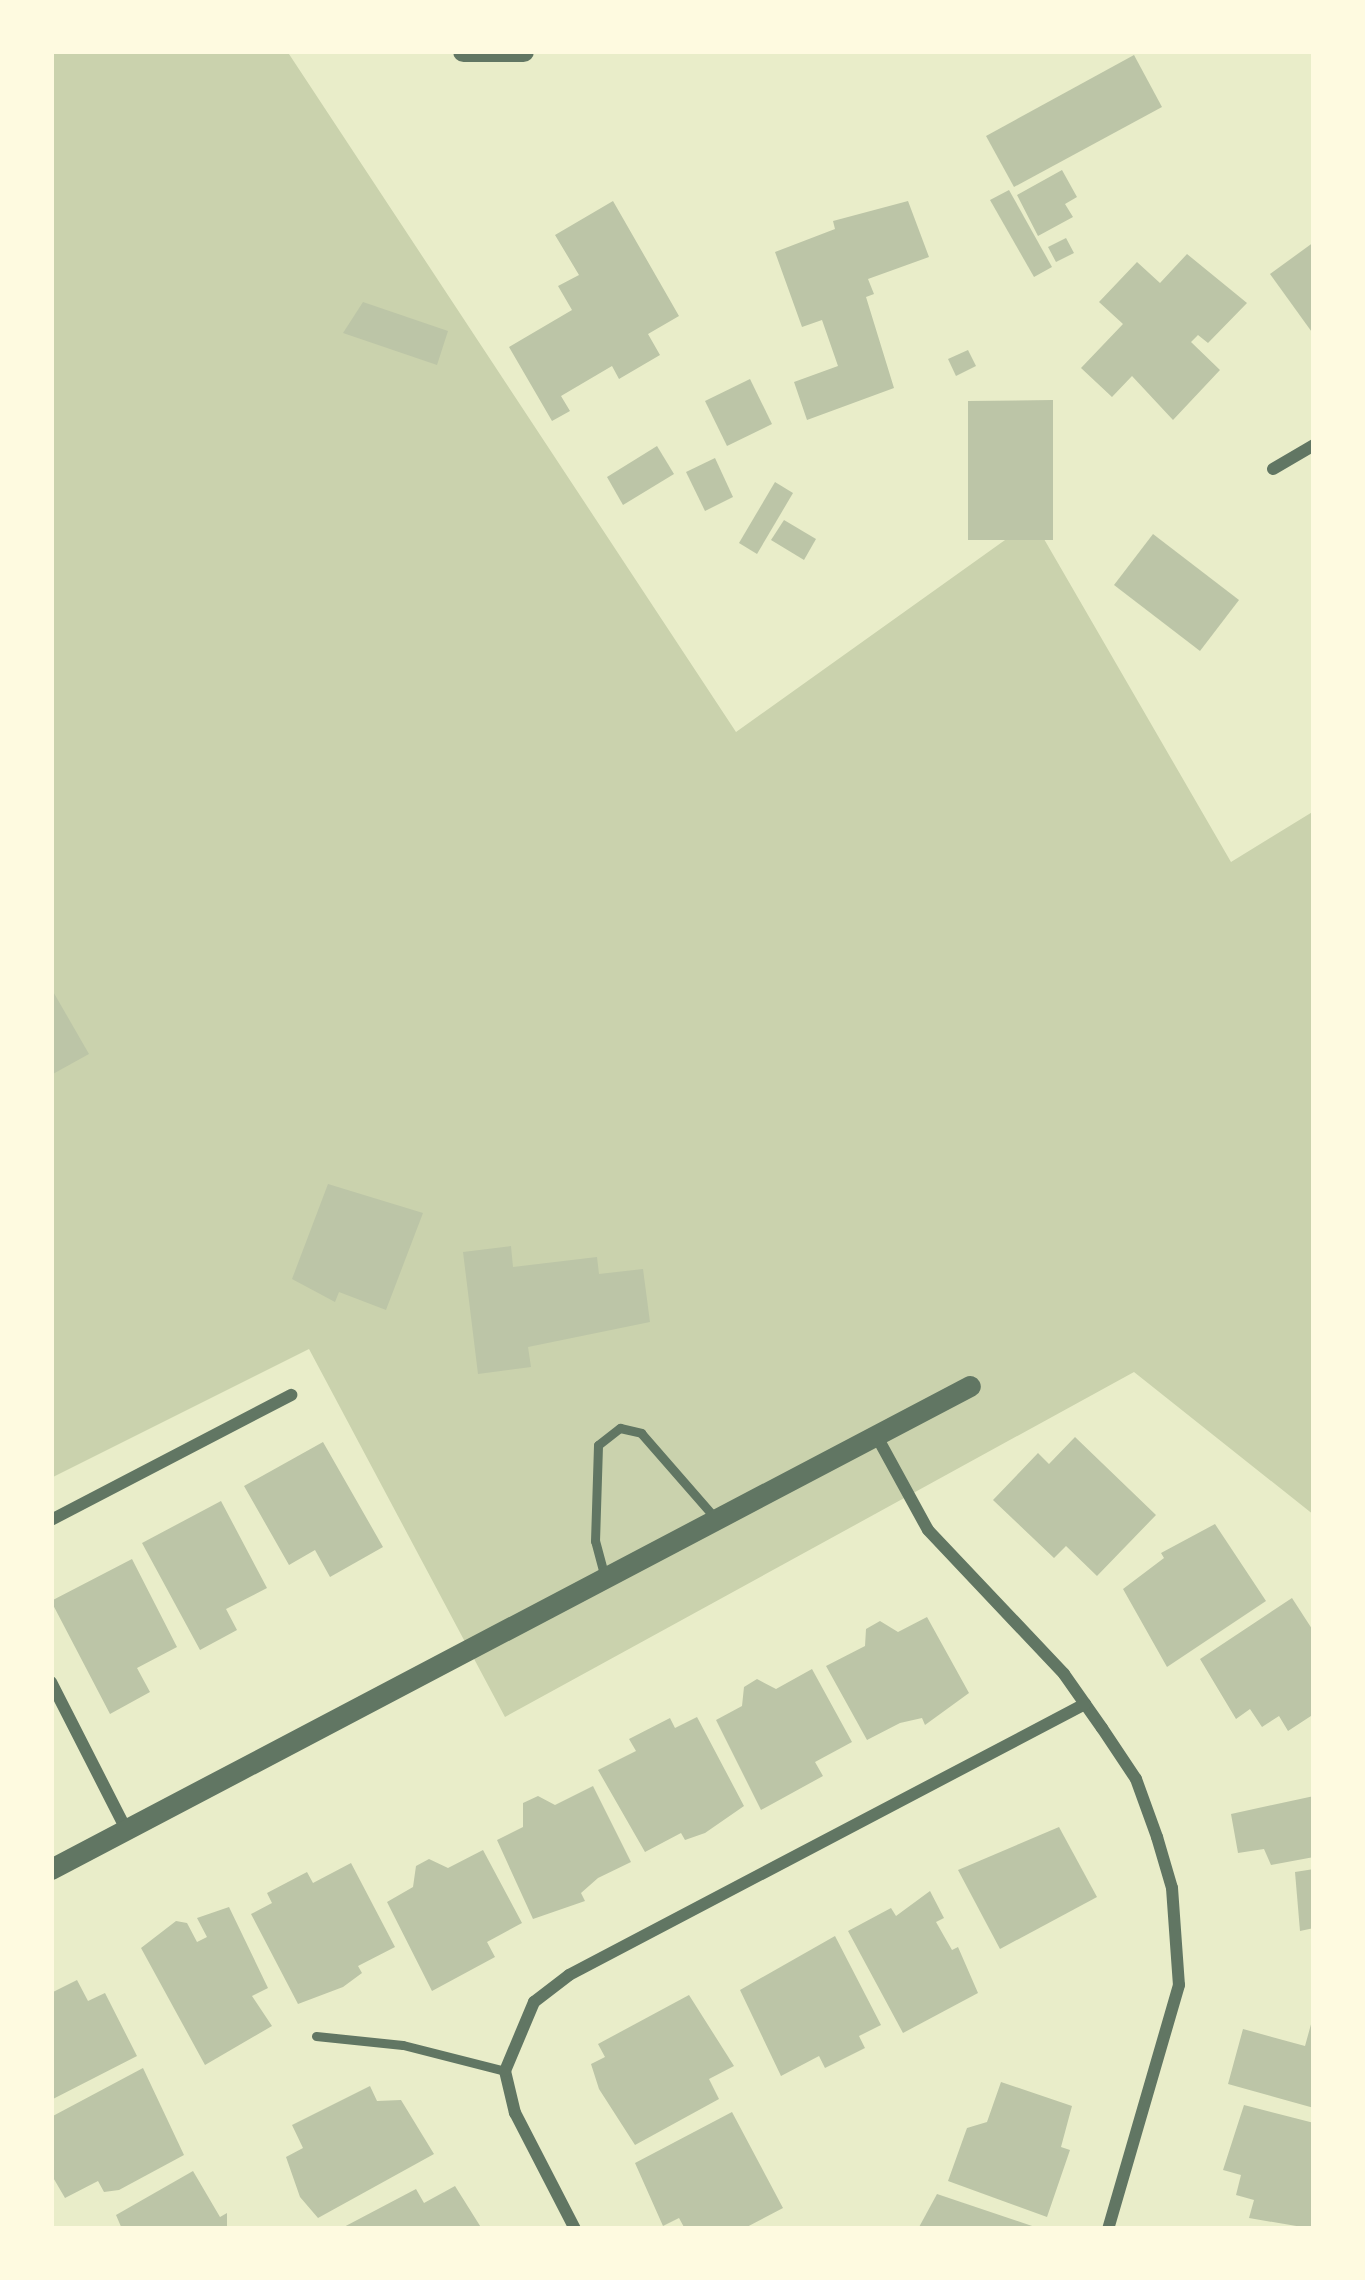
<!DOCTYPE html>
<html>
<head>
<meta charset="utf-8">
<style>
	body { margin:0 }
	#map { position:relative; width:1365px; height:2280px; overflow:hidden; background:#e9edc9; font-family:Signika,sans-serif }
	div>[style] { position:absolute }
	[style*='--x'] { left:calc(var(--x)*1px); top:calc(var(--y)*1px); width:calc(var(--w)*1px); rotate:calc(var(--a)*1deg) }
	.green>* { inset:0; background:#cad2ad }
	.building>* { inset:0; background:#bcc5a7 }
	.service>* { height:9px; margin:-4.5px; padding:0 4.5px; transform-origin:4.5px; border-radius:4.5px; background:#617663 }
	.minor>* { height:12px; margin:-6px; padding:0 6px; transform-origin:6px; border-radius:6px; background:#617663 }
	.tertiary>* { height:21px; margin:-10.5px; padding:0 10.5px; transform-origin:10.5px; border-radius:10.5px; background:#617663 }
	span { translate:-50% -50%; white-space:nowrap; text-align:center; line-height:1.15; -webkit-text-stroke:9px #fefae0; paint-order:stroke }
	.frame { position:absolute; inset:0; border:54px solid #fefae0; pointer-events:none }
</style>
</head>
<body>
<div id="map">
	<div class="green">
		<i style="clip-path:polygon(51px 51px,287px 51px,736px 732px,1033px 520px,1231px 862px,1314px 811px,1314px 1515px,1134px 1372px,505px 1717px,309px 1349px,51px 1478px)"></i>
	</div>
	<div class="building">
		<i style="clip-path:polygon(1134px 55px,1162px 107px,1014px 187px,986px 136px)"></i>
		<i style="clip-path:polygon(1062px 170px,1077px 197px,1065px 204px,1073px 217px,1038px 236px,1017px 195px)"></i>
		<i style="clip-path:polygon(1009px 190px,1052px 267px,1034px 277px,990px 200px)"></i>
		<i style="clip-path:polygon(613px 201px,679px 316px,648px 334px,660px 355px,619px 379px,612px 366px,561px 396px,570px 411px,552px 421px,509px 347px,572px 310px,558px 286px,579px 275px,555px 235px)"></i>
		<i style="clip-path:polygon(908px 201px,929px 257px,868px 279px,874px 294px,866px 297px,894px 388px,807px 420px,794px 382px,838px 366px,822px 320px,802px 327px,775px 252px,835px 229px,833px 221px)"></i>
		<i style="clip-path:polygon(1066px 238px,1074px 253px,1056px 262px,1048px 247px)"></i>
		<i style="clip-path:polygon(1314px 242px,1314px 335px,1270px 274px)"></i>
		<i style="clip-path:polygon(1187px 254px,1247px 303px,1208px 343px,1198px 335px,1191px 342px,1220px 370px,1173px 420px,1132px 376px,1112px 397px,1081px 368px,1123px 324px,1099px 302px,1137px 262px,1160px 283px)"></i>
		<i style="clip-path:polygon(363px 302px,448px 331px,437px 365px,343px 333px)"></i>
		<i style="clip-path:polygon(968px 350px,976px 366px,956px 376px,948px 359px)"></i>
		<i style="clip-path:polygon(750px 379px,772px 424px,727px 446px,705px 401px)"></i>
		<i style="clip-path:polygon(1053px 400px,1053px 540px,968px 540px,968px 401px)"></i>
		<i style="clip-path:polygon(657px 446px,674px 474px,623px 505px,607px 477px)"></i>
		<i style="clip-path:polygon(715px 458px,733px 497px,705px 511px,686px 472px)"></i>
		<i style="clip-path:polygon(775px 482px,793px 493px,757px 554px,739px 543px)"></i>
		<i style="clip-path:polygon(784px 520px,816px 539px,804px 560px,771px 540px)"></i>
		<i style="clip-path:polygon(1153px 534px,1239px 600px,1200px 651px,1114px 585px)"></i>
		<i style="clip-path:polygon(51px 988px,89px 1054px,51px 1075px)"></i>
		<i style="clip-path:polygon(328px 1184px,423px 1213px,386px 1310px,339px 1292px,335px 1302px,292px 1279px)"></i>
		<i style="clip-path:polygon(511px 1246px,513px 1267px,597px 1257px,599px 1274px,643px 1269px,650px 1322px,528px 1347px,531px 1367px,478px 1374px,463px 1252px)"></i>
		<i style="clip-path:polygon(1075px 1437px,1156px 1515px,1097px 1576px,1066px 1546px,1054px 1558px,993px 1500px,1038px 1453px,1049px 1464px)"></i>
		<i style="clip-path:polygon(323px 1442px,383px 1547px,330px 1577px,315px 1550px,289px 1565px,244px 1486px)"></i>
		<i style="clip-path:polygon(221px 1501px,267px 1588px,226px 1609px,237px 1630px,200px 1650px,142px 1543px)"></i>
		<i style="clip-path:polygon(1215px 1524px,1266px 1601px,1167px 1667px,1123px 1589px,1164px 1558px,1161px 1553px)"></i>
		<i style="clip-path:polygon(132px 1559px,177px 1647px,137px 1668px,150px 1692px,110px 1714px,51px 1601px)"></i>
		<i style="clip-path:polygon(1292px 1598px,1314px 1632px,1314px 1714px,1288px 1731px,1279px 1716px,1262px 1727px,1250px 1709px,1236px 1719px,1200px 1659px)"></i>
		<i style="clip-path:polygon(927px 1617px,969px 1693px,925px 1725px,922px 1718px,900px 1723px,867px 1740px,826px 1666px,865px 1646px,866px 1629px,880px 1621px,898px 1632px)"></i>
		<i style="clip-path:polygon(812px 1669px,852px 1742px,815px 1762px,823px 1776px,761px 1810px,716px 1720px,742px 1706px,744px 1687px,757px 1679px,776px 1689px)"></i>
		<i style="clip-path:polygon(697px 1717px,744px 1806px,705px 1833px,685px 1840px,681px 1833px,645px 1852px,598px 1770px,636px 1751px,629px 1739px,670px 1718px,675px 1728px)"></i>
		<i style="clip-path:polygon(593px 1786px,631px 1862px,598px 1878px,581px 1893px,585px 1901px,533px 1919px,497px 1840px,523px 1827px,523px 1803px,538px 1796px,555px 1805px)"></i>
		<i style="clip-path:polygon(1314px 1796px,1314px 1857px,1271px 1865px,1264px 1849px,1238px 1853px,1231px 1814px)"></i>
		<i style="clip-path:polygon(1059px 1827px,1097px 1897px,1000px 1949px,958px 1870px)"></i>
		<i style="clip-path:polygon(483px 1850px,522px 1923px,487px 1942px,495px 1957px,432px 1991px,387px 1902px,413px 1887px,416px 1866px,429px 1859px,448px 1868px)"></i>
		<i style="clip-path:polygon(351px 1863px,395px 1947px,358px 1966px,362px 1973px,343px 1987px,298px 2004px,251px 1914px,272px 1903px,267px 1893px,307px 1872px,313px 1883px)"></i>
		<i style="clip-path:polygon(1314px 1869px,1314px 1928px,1300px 1931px,1295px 1872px)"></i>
		<i style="clip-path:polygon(930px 1891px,944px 1918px,936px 1922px,952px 1950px,958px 1947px,978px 1993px,903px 2033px,848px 1931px,891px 1908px,896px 1916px)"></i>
		<i style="clip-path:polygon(229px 1907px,268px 1988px,252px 1996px,272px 2026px,205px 2065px,141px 1948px,176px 1921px,187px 1923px,197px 1942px,207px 1937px,197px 1918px)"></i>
		<i style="clip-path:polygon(835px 1936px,881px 2025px,859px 2036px,865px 2048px,825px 2068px,819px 2056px,781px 2076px,740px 1990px)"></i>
		<i style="clip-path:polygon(77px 1980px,88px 2001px,105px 1993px,137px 2056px,51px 2100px,51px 1993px)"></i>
		<i style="clip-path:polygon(689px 1995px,734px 2066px,709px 2079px,719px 2099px,635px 2145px,599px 2089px,591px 2064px,605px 2057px,598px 2044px)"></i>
		<i style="clip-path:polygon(1313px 2017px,1314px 2108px,1228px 2084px,1243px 2029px,1305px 2046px)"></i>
		<i style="clip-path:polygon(143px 2068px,184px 2155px,119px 2190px,104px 2192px,98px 2181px,65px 2198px,51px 2174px,51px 2117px)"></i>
		<i style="clip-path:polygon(1001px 2082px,1072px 2106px,1061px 2147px,1070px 2150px,1047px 2217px,948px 2181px,967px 2128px,987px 2122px)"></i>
		<i style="clip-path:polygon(370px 2086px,377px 2101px,401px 2100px,434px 2154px,318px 2218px,300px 2197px,286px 2157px,303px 2148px,292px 2125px)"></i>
		<i style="clip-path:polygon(1244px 2105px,1314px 2123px,1314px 2229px,1249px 2218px,1254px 2200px,1236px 2195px,1241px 2175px,1223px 2170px)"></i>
		<i style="clip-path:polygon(732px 2112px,783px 2208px,743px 2229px,685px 2229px,679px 2218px,663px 2226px,635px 2163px)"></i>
		<i style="clip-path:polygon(193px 2171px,220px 2217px,227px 2213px,227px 2229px,122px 2229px,116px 2215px)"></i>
		<i style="clip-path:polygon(455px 2186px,482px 2229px,340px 2229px,416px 2189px,424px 2203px)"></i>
		<i style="clip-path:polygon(937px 2194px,1038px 2228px,1038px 2229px,918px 2229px)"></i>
	</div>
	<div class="service">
		<i style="--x:604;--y:1574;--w:34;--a:-105"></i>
		<i style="--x:595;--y:1541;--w:96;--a:-88.2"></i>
		<i style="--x:598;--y:1445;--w:28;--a:-38"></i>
		<i style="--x:620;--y:1428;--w:22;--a:13"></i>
		<i style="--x:641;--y:1433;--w:114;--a:48.9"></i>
		<i style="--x:316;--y:2036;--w:87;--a:5.9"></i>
		<i style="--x:403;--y:2045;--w:105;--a:14.3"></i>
	</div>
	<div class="minor">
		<i style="--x:1273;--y:469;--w:48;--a:-30.3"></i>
		<i style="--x:876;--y:1435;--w:108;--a:61.3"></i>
		<i style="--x:928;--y:1530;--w:198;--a:46.6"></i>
		<i style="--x:1064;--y:1674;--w:66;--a:54.9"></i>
		<i style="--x:1102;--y:1728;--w:61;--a:56.3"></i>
		<i style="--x:1136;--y:1779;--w:62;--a:70.1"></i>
		<i style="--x:1157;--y:1837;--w:53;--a:73.6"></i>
		<i style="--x:1172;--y:1888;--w:97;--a:85.9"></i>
		<i style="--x:1179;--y:1985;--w:254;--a:106.2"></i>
		<i style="--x:51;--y:1520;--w:271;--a:-27.5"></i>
		<i style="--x:51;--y:1682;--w:165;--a:63"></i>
		<i style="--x:575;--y:2229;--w:131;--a:-117.3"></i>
		<i style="--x:515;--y:2113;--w:43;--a:-103.4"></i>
		<i style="--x:505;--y:2071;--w:75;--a:-67.2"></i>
		<i style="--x:534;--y:2002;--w:44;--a:-37.6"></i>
		<i style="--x:569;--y:1975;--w:583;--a:-27.71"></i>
	</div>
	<div class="tertiary">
		<i style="--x:463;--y:51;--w:60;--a:0"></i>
		<i style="--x:51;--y:1869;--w:1038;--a:-27.73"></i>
	</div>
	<div class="frame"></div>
</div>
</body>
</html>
